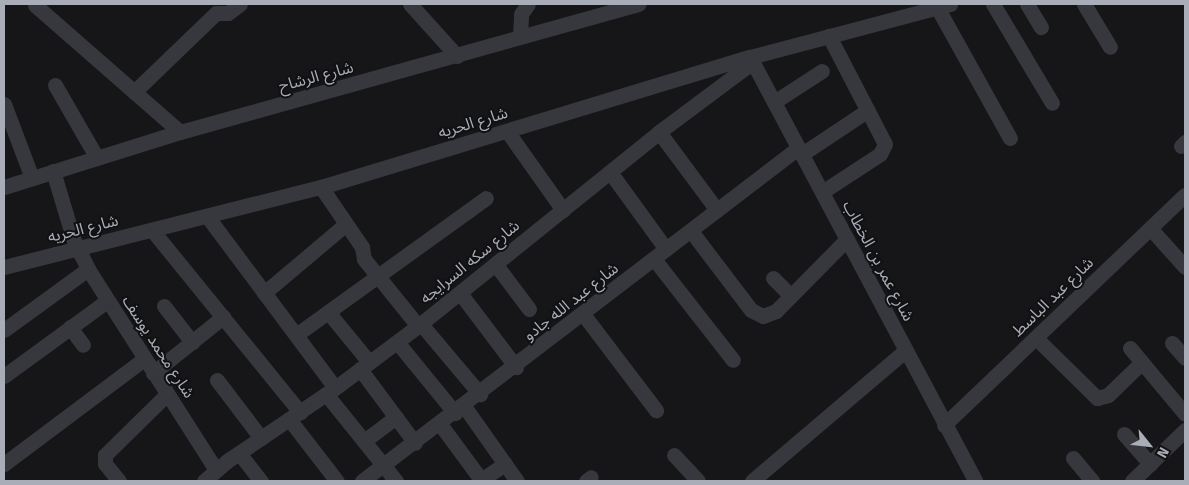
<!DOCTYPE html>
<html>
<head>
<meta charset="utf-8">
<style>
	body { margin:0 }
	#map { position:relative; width:1189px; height:485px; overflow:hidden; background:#161618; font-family:"Fira Sans","Noto Sans Arabic",sans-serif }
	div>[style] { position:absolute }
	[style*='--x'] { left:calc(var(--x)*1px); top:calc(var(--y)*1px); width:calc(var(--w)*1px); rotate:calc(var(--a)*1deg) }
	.minor>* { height:15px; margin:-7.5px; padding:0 7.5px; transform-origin:7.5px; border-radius:7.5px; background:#37383d }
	span { translate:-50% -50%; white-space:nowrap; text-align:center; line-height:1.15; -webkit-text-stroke:4px #111113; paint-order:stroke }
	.street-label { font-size:16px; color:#a8adb8 }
	.frame { position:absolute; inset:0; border:5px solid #a8adb8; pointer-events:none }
	.north { position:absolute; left:1124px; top:420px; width:50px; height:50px; -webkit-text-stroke:4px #111113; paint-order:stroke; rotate:119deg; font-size:14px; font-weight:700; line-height:20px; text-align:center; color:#a8adb8 }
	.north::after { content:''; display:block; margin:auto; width:18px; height:22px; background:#a8adb8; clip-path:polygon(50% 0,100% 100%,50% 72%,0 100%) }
</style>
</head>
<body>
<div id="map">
	<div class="minor">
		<i style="--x:410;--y:4;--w:70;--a:47.9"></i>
		<i style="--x:993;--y:4;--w:115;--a:59.2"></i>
		<i style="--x:1027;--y:4;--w:27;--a:59"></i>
		<i style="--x:1084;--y:4;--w:50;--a:58.8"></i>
		<i style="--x:35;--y:5;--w:193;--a:41.2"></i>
		<i style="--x:937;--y:7;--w:150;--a:60.9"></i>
		<i style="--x:520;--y:36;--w:22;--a:-87"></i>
		<i style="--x:521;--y:14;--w:12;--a:-55"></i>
		<i style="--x:750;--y:57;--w:480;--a:62"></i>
		<i style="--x:55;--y:85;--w:84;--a:60.1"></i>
		<i style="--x:134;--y:92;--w:114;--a:-43.9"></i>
		<i style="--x:216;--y:13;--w:12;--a:0"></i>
		<i style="--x:228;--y:13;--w:15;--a:-37"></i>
		<i style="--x:774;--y:102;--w:57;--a:-32.9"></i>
		<i style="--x:4;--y:104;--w:79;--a:69.3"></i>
		<i style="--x:507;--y:131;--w:97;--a:54.7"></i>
		<i style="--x:659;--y:132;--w:97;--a:53.4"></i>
		<i style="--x:1181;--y:146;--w:6;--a:-45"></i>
		<i style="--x:802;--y:154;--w:79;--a:-33.7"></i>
		<i style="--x:53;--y:171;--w:73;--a:73.3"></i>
		<i style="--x:74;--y:241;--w:31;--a:63"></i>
		<i style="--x:88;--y:269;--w:238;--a:57.5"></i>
		<i style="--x:610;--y:172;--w:95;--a:54"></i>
		<i style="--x:4;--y:187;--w:184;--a:-17.4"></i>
		<i style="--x:180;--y:132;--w:476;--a:-15.6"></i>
		<i style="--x:321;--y:187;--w:73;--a:55.7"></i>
		<i style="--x:362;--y:247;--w:12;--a:81"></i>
		<i style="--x:364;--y:259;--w:86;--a:51.1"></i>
		<i style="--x:822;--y:192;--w:69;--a:-33.2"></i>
		<i style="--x:880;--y:154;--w:11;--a:-63"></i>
		<i style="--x:885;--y:144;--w:122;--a:-117.4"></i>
		<i style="--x:207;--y:216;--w:214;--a:53.3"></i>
		<i style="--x:1150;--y:228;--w:52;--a:48.1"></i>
		<i style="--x:152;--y:230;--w:235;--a:50.9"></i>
		<i style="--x:691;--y:231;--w:99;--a:52.8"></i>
		<i style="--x:751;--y:310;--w:13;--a:27"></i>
		<i style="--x:763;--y:316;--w:14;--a:-21"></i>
		<i style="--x:776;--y:311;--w:101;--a:-45.4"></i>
		<i style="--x:654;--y:259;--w:128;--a:52"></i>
		<i style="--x:496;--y:265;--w:55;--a:53.1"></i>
		<i style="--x:4;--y:267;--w:327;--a:-14.2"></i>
		<i style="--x:321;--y:187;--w:448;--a:-16.9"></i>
		<i style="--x:750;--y:57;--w:207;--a:-14.8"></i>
		<i style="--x:773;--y:278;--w:25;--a:45"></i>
		<i style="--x:264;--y:293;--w:107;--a:-40.1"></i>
		<i style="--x:460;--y:293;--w:93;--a:52.9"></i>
		<i style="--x:164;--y:306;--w:46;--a:52.1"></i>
		<i style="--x:328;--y:312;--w:65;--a:50.6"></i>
		<i style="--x:583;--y:314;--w:121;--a:52.8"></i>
		<i style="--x:421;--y:324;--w:92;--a:49.9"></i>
		<i style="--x:70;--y:327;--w:22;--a:54"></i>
		<i style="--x:4;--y:330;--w:104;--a:-36"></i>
		<i style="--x:296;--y:335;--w:234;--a:-35.8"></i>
		<i style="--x:1036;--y:338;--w:86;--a:44.5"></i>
		<i style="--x:1097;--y:398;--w:11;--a:-15"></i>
		<i style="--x:1108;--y:395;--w:47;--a:-44.1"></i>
		<i style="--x:397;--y:342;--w:92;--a:50.8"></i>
		<i style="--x:1172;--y:343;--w:20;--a:49"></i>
		<i style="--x:1130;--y:348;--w:86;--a:50.2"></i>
		<i style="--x:360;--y:369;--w:92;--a:53.4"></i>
		<i style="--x:153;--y:373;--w:90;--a:-38.7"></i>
		<i style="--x:4;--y:376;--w:127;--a:-36.1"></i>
		<i style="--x:217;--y:380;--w:73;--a:52.8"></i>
		<i style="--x:326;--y:394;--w:112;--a:51.2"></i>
		<i style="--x:464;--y:406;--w:92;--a:54.8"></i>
		<i style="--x:289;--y:419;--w:78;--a:52.3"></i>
		<i style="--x:440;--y:424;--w:71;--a:53.6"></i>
		<i style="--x:944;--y:425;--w:333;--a:-43.7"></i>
		<i style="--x:1124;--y:434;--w:40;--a:49"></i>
		<i style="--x:364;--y:441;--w:40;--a:-37"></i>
		<i style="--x:239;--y:453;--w:36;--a:52"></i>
		<i style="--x:674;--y:455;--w:35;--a:47"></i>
		<i style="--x:1073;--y:458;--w:30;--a:50"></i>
		<i style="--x:4;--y:464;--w:175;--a:-36.9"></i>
		<i style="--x:481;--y:480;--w:29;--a:-34"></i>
		<i style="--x:119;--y:481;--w:22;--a:-129"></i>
		<i style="--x:105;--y:464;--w:9;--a:-90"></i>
		<i style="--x:105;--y:455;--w:87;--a:-44.5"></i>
		<i style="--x:204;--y:481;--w:30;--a:-41"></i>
		<i style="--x:227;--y:461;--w:130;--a:-34.1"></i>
		<i style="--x:335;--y:388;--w:104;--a:-36.8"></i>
		<i style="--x:418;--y:326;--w:309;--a:-38.8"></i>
		<i style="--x:659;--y:132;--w:117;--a:-36.7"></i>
		<i style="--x:362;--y:481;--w:549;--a:-37.37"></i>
		<i style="--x:586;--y:481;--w:6;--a:-39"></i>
		<i style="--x:752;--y:481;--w:201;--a:-40.4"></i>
		<i style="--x:1132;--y:481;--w:74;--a:-43.9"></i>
	</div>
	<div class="street-label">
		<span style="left:316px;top:77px;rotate:-15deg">شارع الرشاح</span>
		<span style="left:473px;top:123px;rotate:-17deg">شارع الحريه</span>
		<span style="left:83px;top:229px;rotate:-14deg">شارع الحريه</span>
		<span style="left:878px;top:261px;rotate:62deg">شارع عمر بن الخطاب</span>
		<span style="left:470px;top:262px;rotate:-39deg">شارع سكه السرايجه</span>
		<span style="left:1053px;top:297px;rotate:-44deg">شارع عبد الباسط</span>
		<span style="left:571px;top:302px;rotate:-38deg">شارع عبد الله جادو</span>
		<span style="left:158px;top:347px;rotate:57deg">شارع محمد يوسف</span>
	</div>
	<div class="frame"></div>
	<div class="north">N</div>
</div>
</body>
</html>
